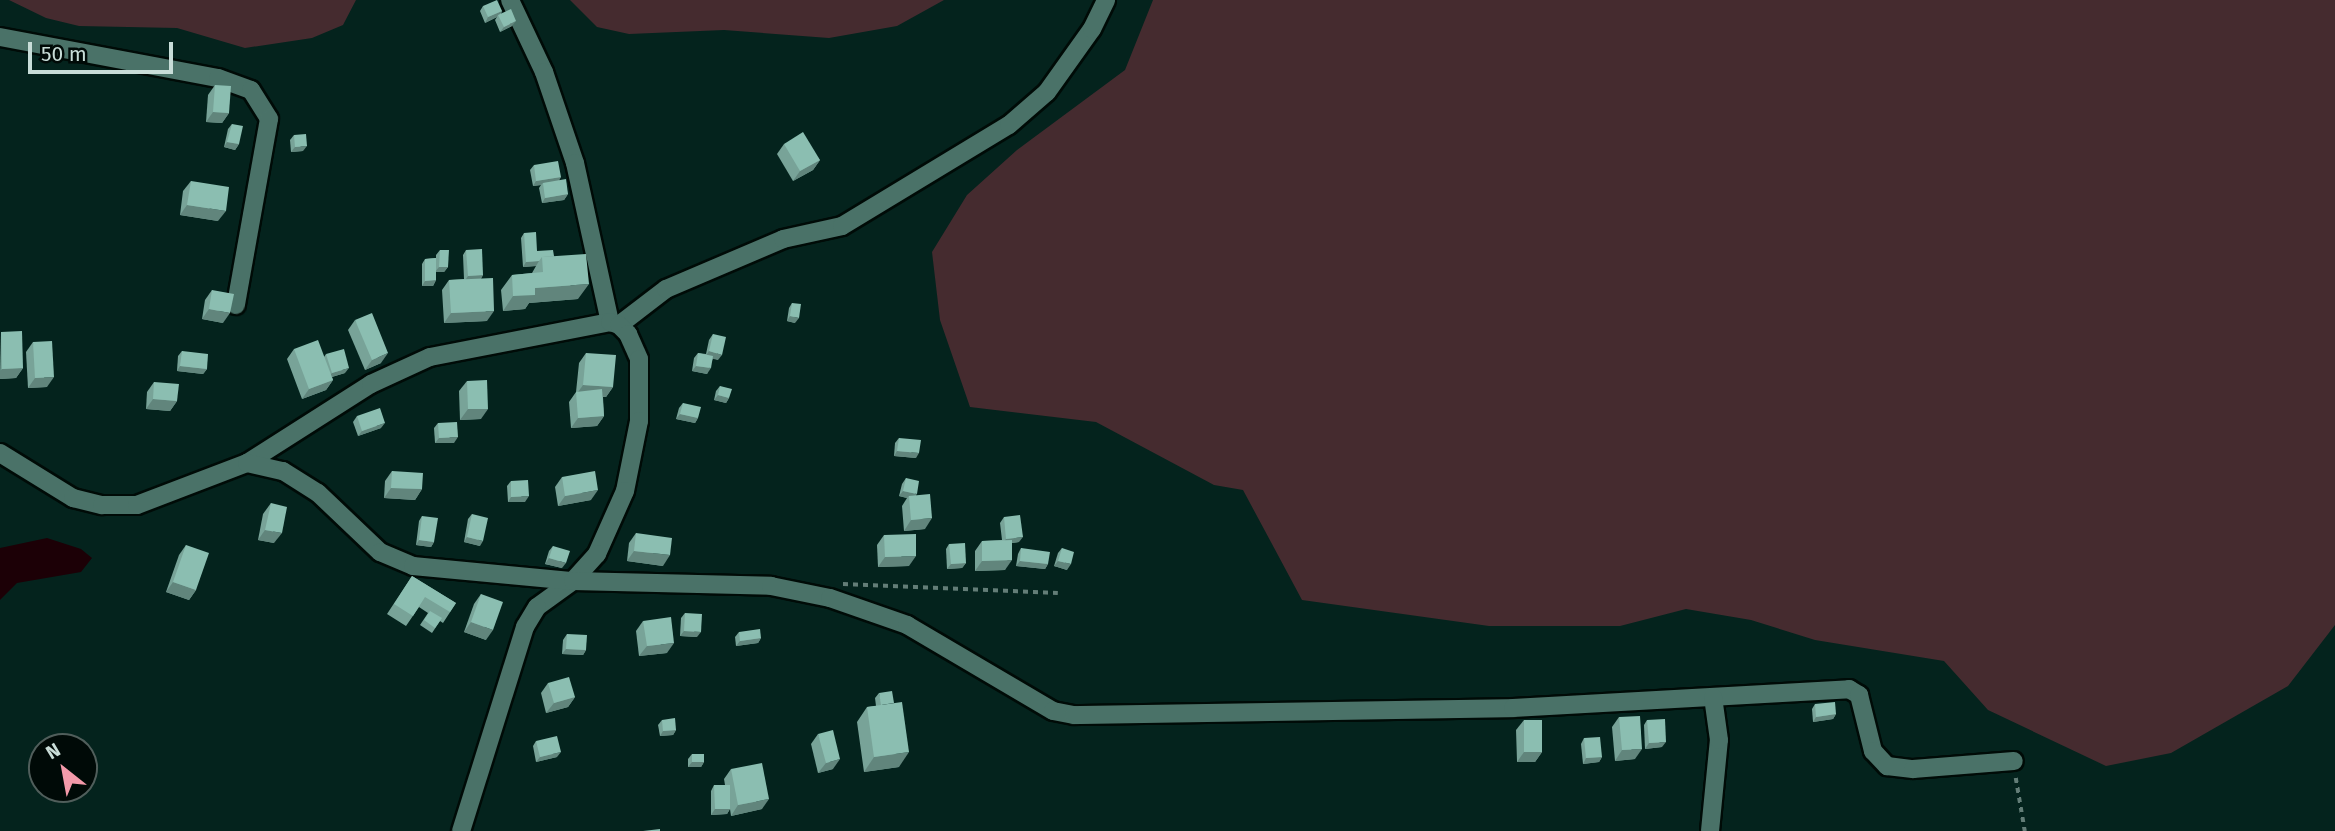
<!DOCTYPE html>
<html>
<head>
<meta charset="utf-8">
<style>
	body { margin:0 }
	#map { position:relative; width:2335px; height:831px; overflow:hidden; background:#04231d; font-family:"Fira Sans",sans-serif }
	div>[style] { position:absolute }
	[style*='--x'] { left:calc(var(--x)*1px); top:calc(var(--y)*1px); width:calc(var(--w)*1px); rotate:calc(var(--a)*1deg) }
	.green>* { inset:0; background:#452b2f }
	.water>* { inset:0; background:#1c0006 }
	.path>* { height:3.5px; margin-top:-1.75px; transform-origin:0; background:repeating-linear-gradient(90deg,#637d77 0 5px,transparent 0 10px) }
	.roads { filter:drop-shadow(2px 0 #000b07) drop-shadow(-2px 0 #000b07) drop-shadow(0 2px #000b07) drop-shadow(0 -2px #000b07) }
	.minor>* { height:18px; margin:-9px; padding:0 9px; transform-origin:9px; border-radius:9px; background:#4a7268 }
	.wall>* { inset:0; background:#78a398 }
	.shaded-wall>* { inset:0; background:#61857c }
	.building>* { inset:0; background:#8bbeb1 }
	span { translate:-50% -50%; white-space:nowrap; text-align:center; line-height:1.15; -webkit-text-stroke:7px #000a07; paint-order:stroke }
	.north { position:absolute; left:28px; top:733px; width:70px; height:70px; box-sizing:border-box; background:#000a07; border:2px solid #505e5b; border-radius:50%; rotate:329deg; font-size:19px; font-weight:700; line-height:28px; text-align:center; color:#c8ddd8 }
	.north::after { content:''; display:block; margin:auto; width:24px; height:32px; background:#f39aaa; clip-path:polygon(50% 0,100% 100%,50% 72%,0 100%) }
	.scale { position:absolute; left:28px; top:42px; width:145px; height:32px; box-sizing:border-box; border:4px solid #c8ddd8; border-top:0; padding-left:9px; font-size:21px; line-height:24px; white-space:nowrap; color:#c8ddd8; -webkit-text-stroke:5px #000a07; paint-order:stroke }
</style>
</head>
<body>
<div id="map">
	<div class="green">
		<i style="clip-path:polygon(9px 0,356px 0,343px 25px,312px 38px,245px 48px,177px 28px,79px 26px,46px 18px)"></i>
		<i style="clip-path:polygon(570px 0,944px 0,897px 26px,829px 38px,724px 30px,629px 34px,597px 27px)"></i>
		<i style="clip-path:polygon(1153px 0,2335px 0,2335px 625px,2288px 686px,2171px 753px,2106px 766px,1988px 710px,1944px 661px,1815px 640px,1751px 620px,1686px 609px,1620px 626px,1489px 626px,1302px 600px,1243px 490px,1214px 485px,1096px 422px,970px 407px,940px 320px,932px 252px,967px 195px,1017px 150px,1125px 70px)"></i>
	</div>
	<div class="water">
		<i style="clip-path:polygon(47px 538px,81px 549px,92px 558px,81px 572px,17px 583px,0 600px,0 548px)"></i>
	</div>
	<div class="path">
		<i style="--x:843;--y:584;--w:215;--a:2.4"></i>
		<i style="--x:2016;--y:778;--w:54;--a:80.4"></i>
	</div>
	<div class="roads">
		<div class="minor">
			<i style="--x:510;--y:0;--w:80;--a:64.7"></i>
			<i style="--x:544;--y:72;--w:96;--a:71.2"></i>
			<i style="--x:575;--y:163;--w:163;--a:77.6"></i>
			<i style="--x:0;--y:37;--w:222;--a:10.7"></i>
			<i style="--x:218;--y:78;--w:35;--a:20"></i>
			<i style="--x:251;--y:90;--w:34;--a:58"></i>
			<i style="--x:269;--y:119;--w:189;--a:100.1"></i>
			<i style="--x:619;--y:325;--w:59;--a:-37.5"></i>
			<i style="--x:666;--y:289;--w:127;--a:-23.1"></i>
			<i style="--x:783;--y:239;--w:60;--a:-12.4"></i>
			<i style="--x:842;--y:226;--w:195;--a:-31.2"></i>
			<i style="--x:1009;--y:125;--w:50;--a:-41"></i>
			<i style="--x:1047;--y:92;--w:77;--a:-54.5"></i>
			<i style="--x:1092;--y:29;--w:32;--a:-64"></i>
			<i style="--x:0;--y:453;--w:86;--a:31.7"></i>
			<i style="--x:73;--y:498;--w:30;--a:14"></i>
			<i style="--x:102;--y:505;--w:35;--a:0"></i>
			<i style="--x:137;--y:505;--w:118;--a:-20.9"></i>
			<i style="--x:247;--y:463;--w:147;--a:-32.5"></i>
			<i style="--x:371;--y:384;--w:65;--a:-24.6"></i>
			<i style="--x:430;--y:357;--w:183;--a:-11"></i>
			<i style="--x:610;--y:322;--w:9;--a:18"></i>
			<i style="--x:619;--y:325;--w:13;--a:45"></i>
			<i style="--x:628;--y:334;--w:27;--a:66"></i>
			<i style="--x:639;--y:359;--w:62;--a:90"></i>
			<i style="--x:639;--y:421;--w:71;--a:101.3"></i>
			<i style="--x:625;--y:491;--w:69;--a:114"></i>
			<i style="--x:597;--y:554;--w:36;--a:132"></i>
			<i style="--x:573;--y:581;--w:44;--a:144.2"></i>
			<i style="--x:537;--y:607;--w:23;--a:121"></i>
			<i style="--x:525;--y:627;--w:214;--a:107.4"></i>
			<i style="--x:247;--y:463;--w:37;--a:13"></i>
			<i style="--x:283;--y:471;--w:41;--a:32.2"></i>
			<i style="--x:318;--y:493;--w:86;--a:43.6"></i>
			<i style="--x:380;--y:552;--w:36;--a:23"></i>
			<i style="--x:413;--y:566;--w:161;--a:5.4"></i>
			<i style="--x:573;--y:581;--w:198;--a:1.4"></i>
			<i style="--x:771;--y:586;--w:60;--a:11.5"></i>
			<i style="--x:830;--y:598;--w:82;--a:19.3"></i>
			<i style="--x:907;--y:625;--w:169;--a:30.5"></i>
			<i style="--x:1053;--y:711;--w:21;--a:11"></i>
			<i style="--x:1074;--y:715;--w:439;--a:-0.9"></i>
			<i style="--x:1513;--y:708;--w:337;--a:-3.2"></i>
			<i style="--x:1849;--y:689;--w:12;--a:31"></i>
			<i style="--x:1859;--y:695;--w:58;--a:76"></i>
			<i style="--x:1873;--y:751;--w:21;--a:47"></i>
			<i style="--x:1887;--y:766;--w:26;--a:7"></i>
			<i style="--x:1913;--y:769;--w:101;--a:-4.5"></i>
			<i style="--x:1710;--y:831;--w:91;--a:-84.4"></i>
			<i style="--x:1719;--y:740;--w:43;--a:-97.9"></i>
		</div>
	</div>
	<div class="wall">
		<i style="clip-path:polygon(483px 6px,502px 11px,501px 14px,512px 26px,500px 32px,495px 20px,497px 17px,485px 23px,480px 11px)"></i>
		<i style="clip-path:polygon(215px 85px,229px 113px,222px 123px,206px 122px,208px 95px)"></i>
		<i style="clip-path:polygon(232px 124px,239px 144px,235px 150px,224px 147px,228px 129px)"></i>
		<i style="clip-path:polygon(294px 135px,303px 151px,291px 152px,290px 140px)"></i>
		<i style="clip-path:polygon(784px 144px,820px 160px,813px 170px,793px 181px,777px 154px)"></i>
		<i style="clip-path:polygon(534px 165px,561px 177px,559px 180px,568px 194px,564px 200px,542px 203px,539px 188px,541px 185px,533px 186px,530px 170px)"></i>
		<i style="clip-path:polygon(191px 181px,218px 221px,180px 215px,183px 191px)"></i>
		<i style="clip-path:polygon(524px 233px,537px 251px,554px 256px,578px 299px,529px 303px,525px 309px,503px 311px,501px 290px,512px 275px,532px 273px,536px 266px,523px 267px,521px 238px)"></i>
		<i style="clip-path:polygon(440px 250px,448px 267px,444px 272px,436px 272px,436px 280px,433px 286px,422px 286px,422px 264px,425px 259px,436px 258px,436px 255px)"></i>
		<i style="clip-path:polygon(466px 250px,483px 275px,481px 278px,487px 321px,444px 323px,442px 290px,449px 280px,464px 279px,463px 255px)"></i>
		<i style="clip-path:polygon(212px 290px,223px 323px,202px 319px,205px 300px)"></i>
		<i style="clip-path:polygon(792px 303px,795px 323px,787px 321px,789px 308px)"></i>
		<i style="clip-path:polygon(355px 320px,381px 363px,365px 370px,348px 330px)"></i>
		<i style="clip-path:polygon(1px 332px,23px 368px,16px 378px,0 379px)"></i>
		<i style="clip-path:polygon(713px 334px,718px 360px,713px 358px,707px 374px,692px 371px,694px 358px,698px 353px,706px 354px,709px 340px)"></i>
		<i style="clip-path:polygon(33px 342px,47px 387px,28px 388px,26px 352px)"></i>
		<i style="clip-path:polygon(294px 349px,324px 357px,326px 354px,345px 373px,332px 377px,333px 380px,326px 390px,302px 399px,287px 359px)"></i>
		<i style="clip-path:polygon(182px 351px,207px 369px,203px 374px,177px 371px,178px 356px)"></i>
		<i style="clip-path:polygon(586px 353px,613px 387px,606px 397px,603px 397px,604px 416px,597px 426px,571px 428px,569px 402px,576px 392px,579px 363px)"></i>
		<i style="clip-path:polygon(467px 381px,481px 419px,460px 420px,459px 391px)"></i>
		<i style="clip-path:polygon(154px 382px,177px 401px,170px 411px,146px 409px,147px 392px)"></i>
		<i style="clip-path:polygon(720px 386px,729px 398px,726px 403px,714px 400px,716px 391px)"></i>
		<i style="clip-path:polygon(683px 403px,698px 418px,695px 423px,676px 419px,679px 408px)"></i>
		<i style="clip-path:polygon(357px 416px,381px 428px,358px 436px,353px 422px)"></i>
		<i style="clip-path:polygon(438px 423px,454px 443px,435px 443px,434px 428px)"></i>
		<i style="clip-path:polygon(899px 438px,916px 458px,894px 456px,895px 443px)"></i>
		<i style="clip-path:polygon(392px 471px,422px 489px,415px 500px,384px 498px,385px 481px)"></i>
		<i style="clip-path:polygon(562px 477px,591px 500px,558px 506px,555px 487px)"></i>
		<i style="clip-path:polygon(906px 478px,916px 495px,925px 529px,904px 531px,902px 506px,907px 498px,899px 496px,902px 484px)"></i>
		<i style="clip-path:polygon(511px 481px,525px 502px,508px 502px,507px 486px)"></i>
		<i style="clip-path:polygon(271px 503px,274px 543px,258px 540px,263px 514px)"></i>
		<i style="clip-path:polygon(472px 514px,480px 546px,464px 542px,468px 519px)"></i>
		<i style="clip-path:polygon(422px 516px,434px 542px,431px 547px,416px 545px,419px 521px)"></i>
		<i style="clip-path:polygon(1004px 517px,1019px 542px,1012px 543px,1005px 570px,975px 571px,975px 551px,982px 541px,1002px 540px,1000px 523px)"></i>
		<i style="clip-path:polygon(636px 533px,663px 566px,627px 561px,629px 543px)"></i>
		<i style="clip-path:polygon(884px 535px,909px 566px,878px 567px,877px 545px)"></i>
		<i style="clip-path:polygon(949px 544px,966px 563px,962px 568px,947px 569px,946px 549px)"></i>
		<i style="clip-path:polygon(186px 545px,196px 590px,189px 600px,166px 592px,179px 555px)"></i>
		<i style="clip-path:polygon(553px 546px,562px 568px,545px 564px,549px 551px)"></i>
		<i style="clip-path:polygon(1021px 548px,1048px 564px,1045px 569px,1016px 566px,1018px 554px)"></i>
		<i style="clip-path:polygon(1062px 548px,1067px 570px,1054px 566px,1058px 553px)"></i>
		<i style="clip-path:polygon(412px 576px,456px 603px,443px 623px,440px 621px,432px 633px,420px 625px,428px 613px,419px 607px,406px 626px,387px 614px)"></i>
		<i style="clip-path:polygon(481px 594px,486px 640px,464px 632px,474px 604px)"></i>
		<i style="clip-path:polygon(685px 613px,697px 637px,680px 636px,681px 618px)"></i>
		<i style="clip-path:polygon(643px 621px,667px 653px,639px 656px,636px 631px)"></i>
		<i style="clip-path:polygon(739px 632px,761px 638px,758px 643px,736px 646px,735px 637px)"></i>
		<i style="clip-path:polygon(567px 634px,586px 650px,583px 655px,562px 654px,563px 640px)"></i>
		<i style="clip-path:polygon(548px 683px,575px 697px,568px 707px,546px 713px,541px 693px)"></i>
		<i style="clip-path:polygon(879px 693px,899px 767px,864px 772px,857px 722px,867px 707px,876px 706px,875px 698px)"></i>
		<i style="clip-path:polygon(1815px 704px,1836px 714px,1833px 719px,1813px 722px,1812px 709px)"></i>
		<i style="clip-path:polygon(1619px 717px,1635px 759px,1615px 761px,1612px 727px)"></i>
		<i style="clip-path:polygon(662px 720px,676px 730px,673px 735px,660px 736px,658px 725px)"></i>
		<i style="clip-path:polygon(1524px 720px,1542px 752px,1535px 762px,1517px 762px,1516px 730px)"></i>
		<i style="clip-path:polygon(1647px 720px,1662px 747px,1645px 749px,1644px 725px)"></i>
		<i style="clip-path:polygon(818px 734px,833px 769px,818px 773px,811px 744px)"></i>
		<i style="clip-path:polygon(1584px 738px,1602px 757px,1599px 762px,1583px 764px,1581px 744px)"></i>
		<i style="clip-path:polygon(536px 741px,557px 757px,536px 762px,533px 746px)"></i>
		<i style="clip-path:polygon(692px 754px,704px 762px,701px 767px,688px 767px,688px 759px)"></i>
		<i style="clip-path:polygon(731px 769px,762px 809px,731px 816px,730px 809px,727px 814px,711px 815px,711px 791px,714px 785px,725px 785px,724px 779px)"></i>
	</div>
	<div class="shaded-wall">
		<i style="clip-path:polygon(502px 11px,499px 16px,498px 15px,497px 17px,485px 23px,488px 17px)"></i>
		<i style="clip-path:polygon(516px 21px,512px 26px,500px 32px,504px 27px)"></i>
		<i style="clip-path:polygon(213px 112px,229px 113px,222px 123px,206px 122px)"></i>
		<i style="clip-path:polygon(227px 142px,239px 144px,235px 150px,224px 147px)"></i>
		<i style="clip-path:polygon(307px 146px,303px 151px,291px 152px,295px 147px)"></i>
		<i style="clip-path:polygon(820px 160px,813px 170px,793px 181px,800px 171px)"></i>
		<i style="clip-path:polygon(561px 177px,558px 182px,543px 183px,541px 185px,533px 186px,536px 181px)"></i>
		<i style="clip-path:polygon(568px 194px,564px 200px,542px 203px,545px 198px)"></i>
		<i style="clip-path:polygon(187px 205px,226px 211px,218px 221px,180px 215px)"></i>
		<i style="clip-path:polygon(539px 261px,536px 266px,523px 267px,526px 262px)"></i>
		<i style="clip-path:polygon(439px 267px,448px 267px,444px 272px,435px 272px)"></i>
		<i style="clip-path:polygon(483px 275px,480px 281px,464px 282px,468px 276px)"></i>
		<i style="clip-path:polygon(436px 280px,433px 286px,422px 286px,425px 281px)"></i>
		<i style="clip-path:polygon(589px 284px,578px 299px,529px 303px,525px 309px,503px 311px,513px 296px,535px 288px)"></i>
		<i style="clip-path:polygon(209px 309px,230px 313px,223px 323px,202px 319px)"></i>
		<i style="clip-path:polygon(494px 311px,487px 321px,444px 323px,451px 313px)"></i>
		<i style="clip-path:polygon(790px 316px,799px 318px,795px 323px,787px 321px)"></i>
		<i style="clip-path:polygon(709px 351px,722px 355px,718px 360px,705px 357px)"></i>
		<i style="clip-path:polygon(388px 353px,381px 363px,365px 370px,372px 360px)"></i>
		<i style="clip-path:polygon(180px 366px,207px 369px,203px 374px,177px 371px)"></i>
		<i style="clip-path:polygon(696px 366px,711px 368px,707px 374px,692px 371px)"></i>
		<i style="clip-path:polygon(23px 368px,16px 378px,0 379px,0 371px,2px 369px)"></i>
		<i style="clip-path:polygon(349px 368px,345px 373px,328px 378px,332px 373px)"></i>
		<i style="clip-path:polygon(54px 377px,47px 387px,28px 388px,35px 378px)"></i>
		<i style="clip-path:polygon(333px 380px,326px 390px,302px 399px,309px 389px)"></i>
		<i style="clip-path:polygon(583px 385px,613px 387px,606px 397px,576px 395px)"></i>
		<i style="clip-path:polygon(718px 395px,729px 398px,726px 403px,714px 400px)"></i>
		<i style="clip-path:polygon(153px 399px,177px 401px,170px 411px,146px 409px)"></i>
		<i style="clip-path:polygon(468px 409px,488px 409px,481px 419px,460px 420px)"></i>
		<i style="clip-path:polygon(680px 414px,698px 418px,695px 423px,676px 419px)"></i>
		<i style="clip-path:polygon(604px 416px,597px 426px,571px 428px,578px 418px)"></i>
		<i style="clip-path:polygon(385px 423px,381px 428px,358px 436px,362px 431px)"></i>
		<i style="clip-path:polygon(458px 437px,454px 443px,435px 443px,439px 438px)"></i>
		<i style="clip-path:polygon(897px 451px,919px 453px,916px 458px,894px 456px)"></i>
		<i style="clip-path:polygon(391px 488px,422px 489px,415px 500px,384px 498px)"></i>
		<i style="clip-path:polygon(598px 490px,591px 500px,558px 506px,565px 496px)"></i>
		<i style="clip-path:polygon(903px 491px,917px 494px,913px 499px,909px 496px,907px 498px,899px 496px)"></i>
		<i style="clip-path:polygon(529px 496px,525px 502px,508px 502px,511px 497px)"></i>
		<i style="clip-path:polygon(932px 518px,925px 529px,904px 531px,911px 520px)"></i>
		<i style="clip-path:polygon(265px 530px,282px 533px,274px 543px,258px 540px)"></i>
		<i style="clip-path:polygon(467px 537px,483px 541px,480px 546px,464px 542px)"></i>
		<i style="clip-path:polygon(1023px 537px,1019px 542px,1002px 544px,1006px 539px)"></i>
		<i style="clip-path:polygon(419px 540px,434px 542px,431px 547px,416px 545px)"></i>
		<i style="clip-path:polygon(634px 551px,670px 555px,663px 566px,627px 561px)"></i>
		<i style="clip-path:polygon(916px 556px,909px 566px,878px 567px,885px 557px)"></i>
		<i style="clip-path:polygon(549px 558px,566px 563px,562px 568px,545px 564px)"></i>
		<i style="clip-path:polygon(1012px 560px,1005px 570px,975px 571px,982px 561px)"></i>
		<i style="clip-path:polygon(1020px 561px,1048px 564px,1045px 569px,1016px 566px)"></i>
		<i style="clip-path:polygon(1058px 561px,1071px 564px,1067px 570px,1054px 566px)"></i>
		<i style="clip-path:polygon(966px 563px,962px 568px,947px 569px,951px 564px)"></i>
		<i style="clip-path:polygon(173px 582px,196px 590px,189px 600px,166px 592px)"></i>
		<i style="clip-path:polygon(471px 622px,493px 630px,486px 640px,464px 632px)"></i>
		<i style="clip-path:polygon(684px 631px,701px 632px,697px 637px,680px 636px)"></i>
		<i style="clip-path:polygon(761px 638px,758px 643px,736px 646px,740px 641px)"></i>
		<i style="clip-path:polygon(674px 643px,667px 653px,639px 656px,647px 646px)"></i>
		<i style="clip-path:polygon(566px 649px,586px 650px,583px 655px,562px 654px)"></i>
		<i style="clip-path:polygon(575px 697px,568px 707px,546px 713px,554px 703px)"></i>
		<i style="clip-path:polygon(1836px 714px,1833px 719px,1813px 722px,1816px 717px)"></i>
		<i style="clip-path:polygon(676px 730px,673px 735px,660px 736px,663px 731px)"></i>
		<i style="clip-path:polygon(1666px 742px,1662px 747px,1645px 749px,1649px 743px)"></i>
		<i style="clip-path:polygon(1642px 749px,1635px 759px,1615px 761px,1622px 750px)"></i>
		<i style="clip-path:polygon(561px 752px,557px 757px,536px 762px,540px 757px)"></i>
		<i style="clip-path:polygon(909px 752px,899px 767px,864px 772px,874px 757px)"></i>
		<i style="clip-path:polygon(1524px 752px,1542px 752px,1535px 762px,1517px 762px)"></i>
		<i style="clip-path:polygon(1602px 757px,1599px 762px,1583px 764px,1586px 758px)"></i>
		<i style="clip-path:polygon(840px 759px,833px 769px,818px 773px,826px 763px)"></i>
		<i style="clip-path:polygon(692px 762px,704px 762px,701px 767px,688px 767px)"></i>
		<i style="clip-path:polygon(769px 799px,762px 809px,731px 816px,738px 805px)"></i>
		<i style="clip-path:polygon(715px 809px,730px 809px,727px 814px,711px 815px)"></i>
	</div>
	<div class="building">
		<i style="clip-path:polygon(497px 0,502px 11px,488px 17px,483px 6px)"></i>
		<i style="clip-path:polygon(511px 9px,516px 21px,504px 27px,498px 15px)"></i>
		<i style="clip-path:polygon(215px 85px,231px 86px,229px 113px,213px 112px)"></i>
		<i style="clip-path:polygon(232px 124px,243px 126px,239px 144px,227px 142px)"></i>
		<i style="clip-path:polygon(803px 132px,820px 160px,800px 171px,784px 144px)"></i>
		<i style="clip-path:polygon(306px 134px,307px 146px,295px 147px,294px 135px)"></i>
		<i style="clip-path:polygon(558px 161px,561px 177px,536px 181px,534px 165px)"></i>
		<i style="clip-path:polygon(566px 179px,568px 194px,545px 198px,543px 183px)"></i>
		<i style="clip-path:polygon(191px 181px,229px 187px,226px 211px,187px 205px)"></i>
		<i style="clip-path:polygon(536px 232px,537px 251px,553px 250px,554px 256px,542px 257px,539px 261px,526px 262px,524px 233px)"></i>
		<i style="clip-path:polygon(482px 249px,483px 275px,468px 276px,466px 250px)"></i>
		<i style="clip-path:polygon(440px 250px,449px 250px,448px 267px,439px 267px)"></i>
		<i style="clip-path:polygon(586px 254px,589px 284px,535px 288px,535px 295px,513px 296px,512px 275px,543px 272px,542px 257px)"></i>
		<i style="clip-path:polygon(436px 258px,436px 280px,425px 281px,425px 259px)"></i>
		<i style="clip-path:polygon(493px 278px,494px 311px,451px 313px,449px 280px)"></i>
		<i style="clip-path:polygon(212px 290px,234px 294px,230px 313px,209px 309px)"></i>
		<i style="clip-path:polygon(792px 303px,801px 304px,799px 318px,790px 316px)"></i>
		<i style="clip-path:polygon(372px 313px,388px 353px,372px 360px,355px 320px)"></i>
		<i style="clip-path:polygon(22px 331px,23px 368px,2px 369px,1px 332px)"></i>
		<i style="clip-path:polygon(713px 334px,726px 337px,722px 355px,709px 351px)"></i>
		<i style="clip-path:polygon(318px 340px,333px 380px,309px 389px,294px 349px)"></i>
		<i style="clip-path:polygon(52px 341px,54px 377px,35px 378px,33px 342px)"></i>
		<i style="clip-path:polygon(344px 349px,349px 368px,332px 373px,326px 354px)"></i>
		<i style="clip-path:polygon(182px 351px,208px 354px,207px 369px,180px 366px)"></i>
		<i style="clip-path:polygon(586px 353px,616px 355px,613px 387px,583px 385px)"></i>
		<i style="clip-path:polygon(698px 353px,713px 356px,711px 368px,696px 366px)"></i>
		<i style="clip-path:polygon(487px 380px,488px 409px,468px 409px,467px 381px)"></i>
		<i style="clip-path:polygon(154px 382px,179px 384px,177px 401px,153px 399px)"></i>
		<i style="clip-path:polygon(720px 386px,732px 389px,729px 398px,718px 395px)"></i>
		<i style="clip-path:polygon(602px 389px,604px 416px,578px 418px,576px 392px)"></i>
		<i style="clip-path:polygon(683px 403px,701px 407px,698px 418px,680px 414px)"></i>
		<i style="clip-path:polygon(380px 408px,385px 423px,362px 431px,357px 416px)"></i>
		<i style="clip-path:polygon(457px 422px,458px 437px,439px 438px,438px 423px)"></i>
		<i style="clip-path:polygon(899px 438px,921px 440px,919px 453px,897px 451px)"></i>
		<i style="clip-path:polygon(392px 471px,423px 473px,422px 489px,391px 488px)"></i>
		<i style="clip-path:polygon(595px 471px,598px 490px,565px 496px,562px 477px)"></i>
		<i style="clip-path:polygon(906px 478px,919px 481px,917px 494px,903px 491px)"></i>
		<i style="clip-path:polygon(528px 480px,529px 496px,511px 497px,511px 481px)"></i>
		<i style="clip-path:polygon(930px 494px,932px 518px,911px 520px,909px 496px)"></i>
		<i style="clip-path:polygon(271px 503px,287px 507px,282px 533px,265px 530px)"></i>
		<i style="clip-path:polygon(472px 514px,488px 518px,483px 541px,467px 537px)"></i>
		<i style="clip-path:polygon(1020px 515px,1023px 537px,1006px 539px,1004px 517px)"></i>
		<i style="clip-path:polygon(422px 516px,438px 518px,434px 542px,419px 540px)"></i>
		<i style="clip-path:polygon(636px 533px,672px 538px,670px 555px,634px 551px)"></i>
		<i style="clip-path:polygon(916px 534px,916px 556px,885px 557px,884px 535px)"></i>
		<i style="clip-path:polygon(1012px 540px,1012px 560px,982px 561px,982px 541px)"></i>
		<i style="clip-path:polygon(965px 543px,966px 563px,951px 564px,949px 544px)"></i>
		<i style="clip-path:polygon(186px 545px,209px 553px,196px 590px,173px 582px)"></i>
		<i style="clip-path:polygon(553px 546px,570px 551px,566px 563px,549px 558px)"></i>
		<i style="clip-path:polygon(1021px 548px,1050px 552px,1048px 564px,1020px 561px)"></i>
		<i style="clip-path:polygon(1062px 548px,1074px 552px,1071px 564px,1058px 561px)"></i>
		<i style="clip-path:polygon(412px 576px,456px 603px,450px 612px,425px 597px,413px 616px,394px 604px)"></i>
		<i style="clip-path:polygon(481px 594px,503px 602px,493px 630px,471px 622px)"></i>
		<i style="clip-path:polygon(430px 611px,442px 618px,435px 628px,424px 620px)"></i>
		<i style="clip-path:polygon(685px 613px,702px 614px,701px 632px,684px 631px)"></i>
		<i style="clip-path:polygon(671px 617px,674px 643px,647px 646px,643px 621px)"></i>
		<i style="clip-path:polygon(760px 629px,761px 638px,740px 641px,739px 632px)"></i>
		<i style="clip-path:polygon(567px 634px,587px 635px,586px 650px,566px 649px)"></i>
		<i style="clip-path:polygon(569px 677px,575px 697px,554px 703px,548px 683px)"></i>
		<i style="clip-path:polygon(892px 691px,894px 703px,881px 705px,879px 693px)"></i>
		<i style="clip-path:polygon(902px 702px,909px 752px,874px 757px,867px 707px)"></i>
		<i style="clip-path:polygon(1835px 702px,1836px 714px,1816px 717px,1815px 704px)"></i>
		<i style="clip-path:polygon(1640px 716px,1642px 749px,1622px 750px,1619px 717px)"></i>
		<i style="clip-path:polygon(675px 718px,676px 730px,663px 731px,662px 720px)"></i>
		<i style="clip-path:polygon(1665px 719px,1666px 742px,1649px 743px,1647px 720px)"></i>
		<i style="clip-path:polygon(1524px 720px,1542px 720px,1542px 752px,1524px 752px)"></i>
		<i style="clip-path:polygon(833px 730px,840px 759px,826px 763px,818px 734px)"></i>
		<i style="clip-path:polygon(557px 736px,561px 752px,540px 757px,536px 741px)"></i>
		<i style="clip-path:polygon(1600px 737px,1602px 757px,1586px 758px,1584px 738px)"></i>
		<i style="clip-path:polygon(692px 754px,704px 754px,704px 762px,692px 762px)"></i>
		<i style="clip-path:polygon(762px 763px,769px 799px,738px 805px,731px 769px)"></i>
		<i style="clip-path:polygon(714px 785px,730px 785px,730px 809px,715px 809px)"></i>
		<i style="clip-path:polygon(660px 829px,660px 831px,643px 831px)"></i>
	</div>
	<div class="north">N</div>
	<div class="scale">50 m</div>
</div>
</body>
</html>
